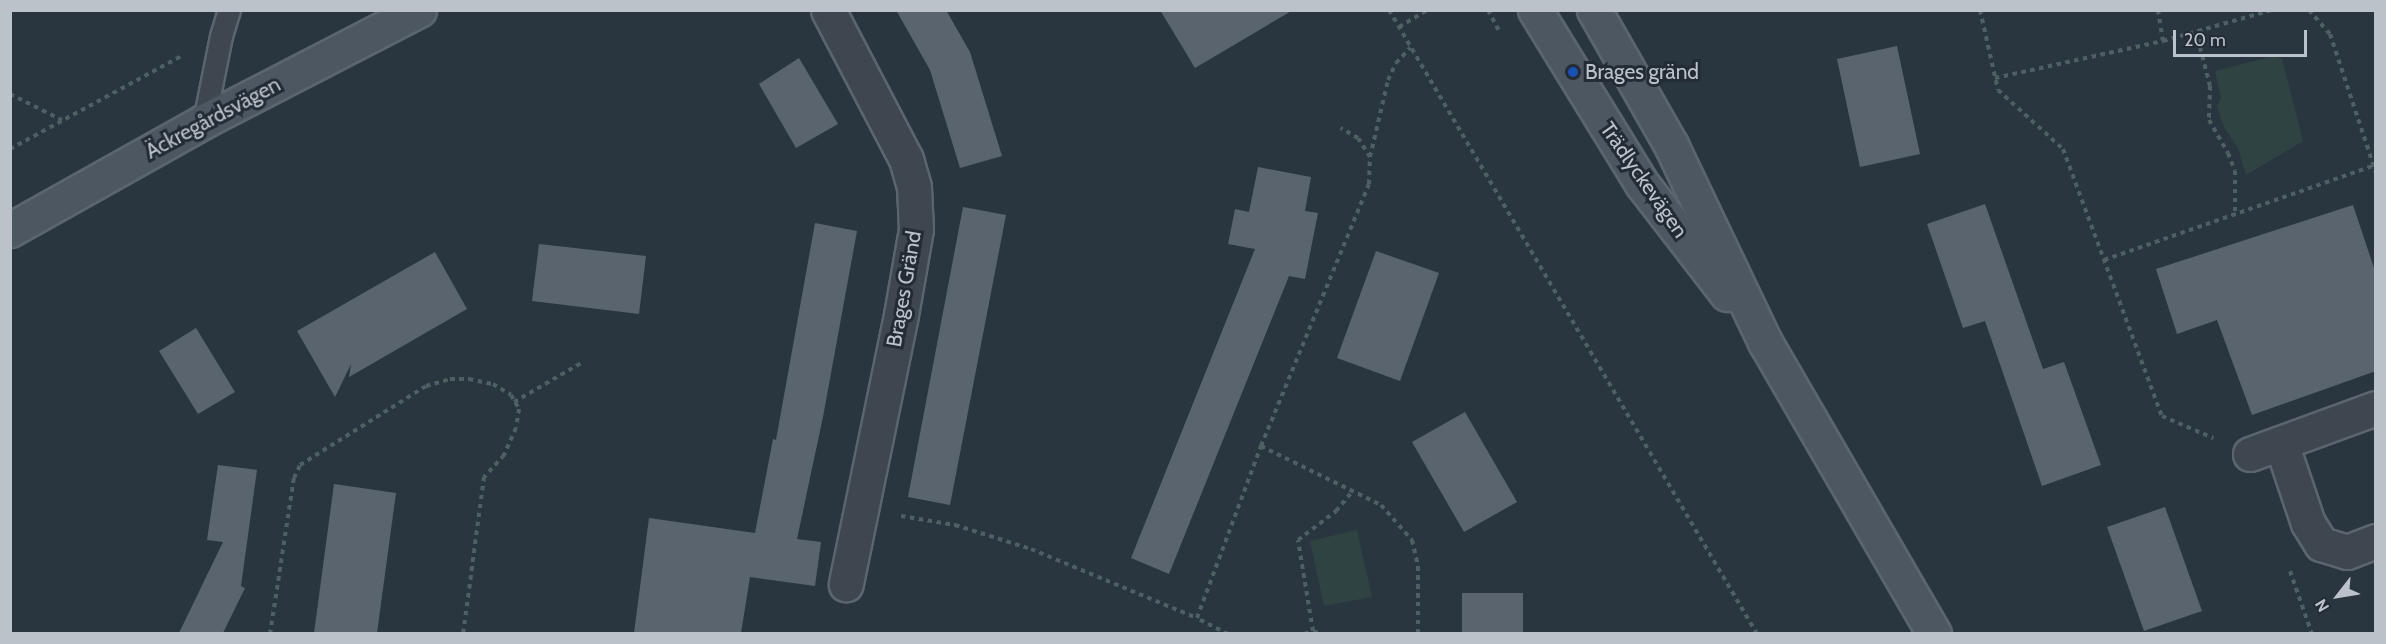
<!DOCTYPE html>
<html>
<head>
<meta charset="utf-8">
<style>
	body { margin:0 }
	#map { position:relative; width:2386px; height:644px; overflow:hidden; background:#2a363f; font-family:Cabin,sans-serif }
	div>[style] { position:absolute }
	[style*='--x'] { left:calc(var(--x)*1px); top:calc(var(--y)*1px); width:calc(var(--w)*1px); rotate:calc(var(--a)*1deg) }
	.green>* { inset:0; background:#2f4442 }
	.building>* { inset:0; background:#59646f }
	.path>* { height:4px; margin-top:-2px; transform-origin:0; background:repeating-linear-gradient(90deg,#4e6061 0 4.5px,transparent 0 9px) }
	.roads { filter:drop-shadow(2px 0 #5c656d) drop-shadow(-2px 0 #5c656d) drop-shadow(0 2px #5c656d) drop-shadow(0 -2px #5c656d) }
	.lane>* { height:21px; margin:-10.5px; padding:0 10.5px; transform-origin:10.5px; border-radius:10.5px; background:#3e4750 }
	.street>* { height:33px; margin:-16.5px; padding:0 16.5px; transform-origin:16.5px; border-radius:16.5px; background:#3e4750 }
	.secondary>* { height:33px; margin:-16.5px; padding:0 16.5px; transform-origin:16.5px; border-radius:16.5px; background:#4c5762 }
	.dots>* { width:16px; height:16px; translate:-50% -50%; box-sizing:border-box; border:3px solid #232c35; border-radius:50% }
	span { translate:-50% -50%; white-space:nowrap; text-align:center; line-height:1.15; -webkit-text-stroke:6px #232c35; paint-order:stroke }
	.poi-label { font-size:21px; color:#bbc2ca }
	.left { translate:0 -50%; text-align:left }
	.street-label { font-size:21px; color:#bbc2ca }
	.frame { position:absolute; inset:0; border:12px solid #bbc2ca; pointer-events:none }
	.north { position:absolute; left:2308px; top:566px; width:60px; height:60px; -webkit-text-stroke:4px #232c35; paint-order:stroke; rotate:239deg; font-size:16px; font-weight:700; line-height:24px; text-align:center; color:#bbc2ca }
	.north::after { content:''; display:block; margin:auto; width:21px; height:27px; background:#bbc2ca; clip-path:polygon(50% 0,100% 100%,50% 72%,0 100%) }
	.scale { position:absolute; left:2173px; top:30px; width:134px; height:27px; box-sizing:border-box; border:3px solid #bbc2ca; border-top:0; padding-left:8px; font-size:18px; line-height:21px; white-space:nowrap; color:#bbc2ca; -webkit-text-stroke:4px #232c35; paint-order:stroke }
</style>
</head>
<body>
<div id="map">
	<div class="green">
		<i style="clip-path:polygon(2274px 56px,2282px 59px,2303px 141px,2246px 175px,2238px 148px,2224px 127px,2217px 106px,2221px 98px,2215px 71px)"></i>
		<i style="clip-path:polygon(1357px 530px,1372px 597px,1324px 606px,1310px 541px)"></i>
	</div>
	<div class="building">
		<i style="clip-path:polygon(896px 10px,946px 10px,970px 52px,1002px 156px,960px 168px,930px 70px)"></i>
		<i style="clip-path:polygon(1160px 10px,1293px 10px,1195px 68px)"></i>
		<i style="clip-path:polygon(1897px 46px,1920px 154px,1860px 167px,1837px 59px)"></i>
		<i style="clip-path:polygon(799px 58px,838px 124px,796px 148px,759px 84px)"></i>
		<i style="clip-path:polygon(1258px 167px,1311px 177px,1305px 211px,1318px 213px,1305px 279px,1289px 276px,1169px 574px,1131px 558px,1255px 249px,1228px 244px,1235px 209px,1249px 212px)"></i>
		<i style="clip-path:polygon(1985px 204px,2043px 369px,2064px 362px,2101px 465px,2042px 486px,1985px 321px,1963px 328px,1927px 224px)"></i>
		<i style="clip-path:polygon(2353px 205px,2376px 274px,2376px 371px,2252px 415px,2217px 320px,2177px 334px,2156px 269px)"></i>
		<i style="clip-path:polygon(963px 207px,1006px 215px,950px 505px,908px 497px)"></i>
		<i style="clip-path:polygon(815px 223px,857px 231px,823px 417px,797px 539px,821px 542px,815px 586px,750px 577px,741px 633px,634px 633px,649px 518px,755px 533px,773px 439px,776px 440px)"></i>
		<i style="clip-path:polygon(539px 244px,646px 256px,639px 314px,532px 301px)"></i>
		<i style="clip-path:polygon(1376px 251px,1439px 273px,1400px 381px,1337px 358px)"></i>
		<i style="clip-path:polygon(435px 252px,467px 309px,349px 377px,351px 364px,335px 397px,297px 331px)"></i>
		<i style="clip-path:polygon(196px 328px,235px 392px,198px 414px,159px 351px)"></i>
		<i style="clip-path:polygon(1465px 412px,1517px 502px,1464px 532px,1412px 442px)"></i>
		<i style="clip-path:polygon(218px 465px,257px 470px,241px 586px,245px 588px,223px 633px,179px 633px,223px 542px,207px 540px)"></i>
		<i style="clip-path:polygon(334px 484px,396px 493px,377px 633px,314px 633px)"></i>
		<i style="clip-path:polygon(2165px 507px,2202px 611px,2144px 631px,2107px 527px)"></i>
		<i style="clip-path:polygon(1462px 593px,1523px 593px,1523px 633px,1462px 633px)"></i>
	</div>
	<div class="path">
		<i style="--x:1389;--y:10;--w:724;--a:59.47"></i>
		<i style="--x:1488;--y:10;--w:24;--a:62"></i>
		<i style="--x:1980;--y:10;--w:82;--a:77.3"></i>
		<i style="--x:1998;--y:90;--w:88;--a:42.2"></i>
		<i style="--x:2063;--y:149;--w:285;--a:69.7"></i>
		<i style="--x:2162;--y:416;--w:56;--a:23.3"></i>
		<i style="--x:2158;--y:10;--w:31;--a:81"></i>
		<i style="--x:2309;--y:10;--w:32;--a:49"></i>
		<i style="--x:2330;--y:34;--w:146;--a:71.7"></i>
		<i style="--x:1399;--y:27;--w:33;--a:-31"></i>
		<i style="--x:2201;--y:30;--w:17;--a:93"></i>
		<i style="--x:2200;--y:47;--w:40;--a:75.6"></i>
		<i style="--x:2210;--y:86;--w:34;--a:92"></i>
		<i style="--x:2209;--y:120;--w:38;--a:60"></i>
		<i style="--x:2228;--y:153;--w:19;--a:69"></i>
		<i style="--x:2235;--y:171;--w:43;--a:90"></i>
		<i style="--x:1995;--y:78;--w:172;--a:-12.4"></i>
		<i style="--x:2163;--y:41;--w:113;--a:-15.9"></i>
		<i style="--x:10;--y:94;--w:58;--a:26.6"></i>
		<i style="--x:10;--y:149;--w:195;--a:-28.5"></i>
		<i style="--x:1370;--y:157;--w:79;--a:-76.8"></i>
		<i style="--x:1388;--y:80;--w:19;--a:-65"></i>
		<i style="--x:1396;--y:63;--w:21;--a:-47"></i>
		<i style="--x:2104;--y:260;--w:288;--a:-19.3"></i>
		<i style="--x:514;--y:402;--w:80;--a:-30.1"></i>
		<i style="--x:1261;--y:446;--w:134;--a:26.2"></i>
		<i style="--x:1381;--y:505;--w:47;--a:48.5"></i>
		<i style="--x:1412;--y:540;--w:27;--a:77"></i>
		<i style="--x:1418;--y:566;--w:68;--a:90"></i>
		<i style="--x:901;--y:516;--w:55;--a:9.5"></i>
		<i style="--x:955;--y:525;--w:80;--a:17.5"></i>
		<i style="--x:1031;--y:549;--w:180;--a:22.6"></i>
		<i style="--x:2290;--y:571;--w:67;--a:70.8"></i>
		<i style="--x:1313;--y:631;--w:92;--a:-99.4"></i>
		<i style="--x:1298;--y:540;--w:48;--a:-37.3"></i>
		<i style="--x:1336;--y:511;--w:25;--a:-50"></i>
		<i style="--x:270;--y:634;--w:158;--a:-81.3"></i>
		<i style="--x:294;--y:478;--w:14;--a:-65"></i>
		<i style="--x:300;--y:465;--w:149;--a:-32.1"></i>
		<i style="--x:426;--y:386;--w:25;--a:-16"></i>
		<i style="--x:450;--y:379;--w:19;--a:0"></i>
		<i style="--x:469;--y:379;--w:25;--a:12"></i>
		<i style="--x:493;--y:384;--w:21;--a:31"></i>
		<i style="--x:511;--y:395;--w:16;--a:60"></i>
		<i style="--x:519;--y:409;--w:19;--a:99"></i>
		<i style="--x:516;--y:428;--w:30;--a:114"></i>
		<i style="--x:504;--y:455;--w:30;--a:132"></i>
		<i style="--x:484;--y:477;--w:158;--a:97.6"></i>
		<i style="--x:1228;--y:634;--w:35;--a:-153"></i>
		<i style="--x:1197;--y:618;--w:184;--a:-69.6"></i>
		<i style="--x:1261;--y:446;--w:283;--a:-67.6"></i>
		<i style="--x:1369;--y:184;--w:27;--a:-88"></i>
		<i style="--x:1370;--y:157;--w:22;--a:-122"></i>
		<i style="--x:1358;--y:138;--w:20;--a:-150"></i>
		<i style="--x:1304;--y:634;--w:9;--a:-18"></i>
		<i style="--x:1313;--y:631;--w:9;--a:21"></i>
	</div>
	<div class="roads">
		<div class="lane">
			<i style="--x:204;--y:121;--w:87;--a:-78.7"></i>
			<i style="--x:221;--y:36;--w:27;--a:-73"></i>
		</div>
		<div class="street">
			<i style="--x:828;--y:10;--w:168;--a:62.4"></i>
			<i style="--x:906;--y:159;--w:29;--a:74"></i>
			<i style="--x:914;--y:187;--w:42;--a:87.3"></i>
			<i style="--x:916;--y:229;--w:87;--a:99.9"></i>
			<i style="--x:901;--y:315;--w:275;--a:101.6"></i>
			<i style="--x:2281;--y:443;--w:84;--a:71.4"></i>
			<i style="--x:2308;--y:523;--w:25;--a:58"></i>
			<i style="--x:2321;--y:544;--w:27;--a:17"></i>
			<i style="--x:2347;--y:552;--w:31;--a:-21"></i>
			<i style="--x:2250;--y:454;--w:134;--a:-20.1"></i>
		</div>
		<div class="secondary">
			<i style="--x:1535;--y:10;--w:204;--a:58.4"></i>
			<i style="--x:1642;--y:184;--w:139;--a:52.3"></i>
			<i style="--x:1594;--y:10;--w:155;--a:60.3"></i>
			<i style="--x:1671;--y:145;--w:218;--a:64.5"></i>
			<i style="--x:1765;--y:342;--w:337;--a:59.9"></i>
			<i style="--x:10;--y:230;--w:223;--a:-29.3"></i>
			<i style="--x:204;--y:121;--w:242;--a:-27.3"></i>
		</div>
	</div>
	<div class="dots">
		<i style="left:1573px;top:72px;background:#1a4fb4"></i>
	</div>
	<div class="poi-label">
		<span class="left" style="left:1585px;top:72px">Brages gränd</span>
	</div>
	<div class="street-label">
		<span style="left:213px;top:118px;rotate:-28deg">Äckregårdsvägen</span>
		<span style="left:1644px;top:180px;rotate:55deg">Trädlyckevägen</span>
		<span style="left:904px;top:289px;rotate:-80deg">Brages Gränd</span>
	</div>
	<div class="frame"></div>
	<div class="north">N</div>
	<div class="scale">20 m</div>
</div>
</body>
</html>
